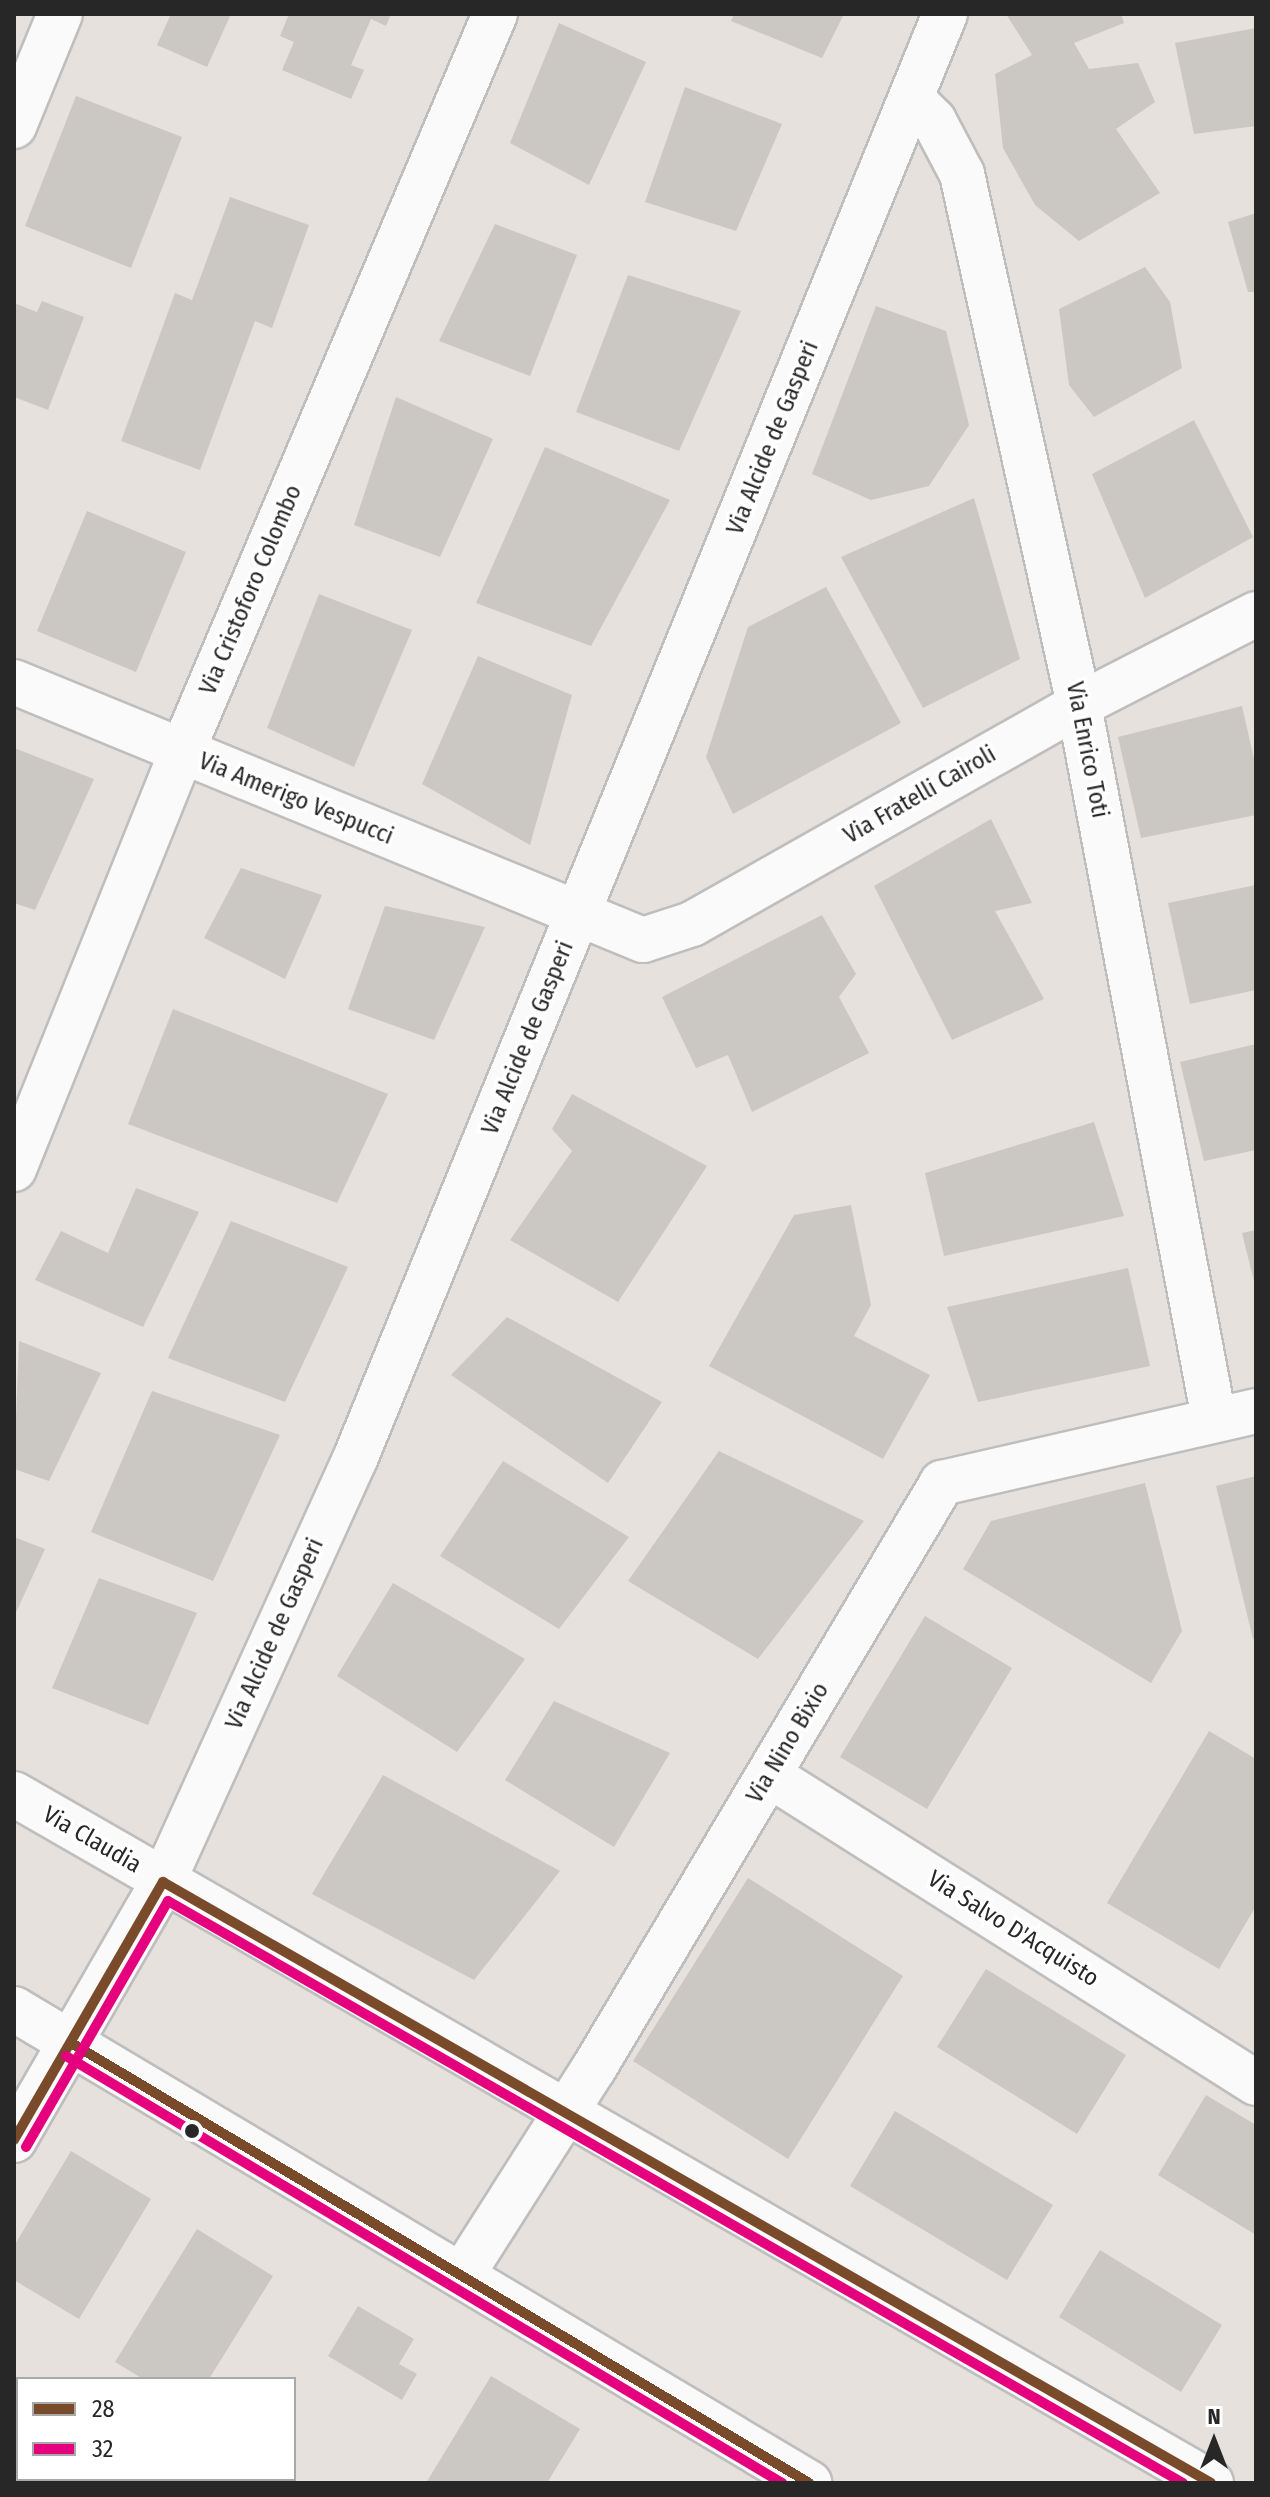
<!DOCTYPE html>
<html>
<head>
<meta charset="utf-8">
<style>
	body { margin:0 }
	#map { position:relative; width:1270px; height:2497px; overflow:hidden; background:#e6e1dc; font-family:"Fira Sans Condensed",sans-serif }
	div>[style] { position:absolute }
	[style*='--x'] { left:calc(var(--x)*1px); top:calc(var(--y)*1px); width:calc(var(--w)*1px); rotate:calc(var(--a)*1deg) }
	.building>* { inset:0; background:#cbc7c3 }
	.roads { filter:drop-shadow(2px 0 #bfbebe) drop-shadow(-2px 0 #bfbebe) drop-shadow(0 2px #bfbebe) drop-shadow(0 -2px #bfbebe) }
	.minor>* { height:44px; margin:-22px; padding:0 22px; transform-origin:22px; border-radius:22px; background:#fbfafa }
	.bus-1>* { height:10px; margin:-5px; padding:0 5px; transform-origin:5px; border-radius:5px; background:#7a4b2a }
	.bus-2>* { height:10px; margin:-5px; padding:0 5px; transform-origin:5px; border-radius:5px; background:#e5007d }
	.dots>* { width:22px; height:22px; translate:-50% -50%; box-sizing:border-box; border:4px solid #fff; border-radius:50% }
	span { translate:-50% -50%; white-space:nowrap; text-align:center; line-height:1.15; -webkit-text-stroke:7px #fff; paint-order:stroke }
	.street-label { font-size:24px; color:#272727 }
	.frame { position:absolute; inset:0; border:16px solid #272727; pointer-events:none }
	.legend { position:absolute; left:16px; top:2377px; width:280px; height:104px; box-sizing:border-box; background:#fff; border:2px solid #a9a9a9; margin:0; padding:10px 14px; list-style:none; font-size:24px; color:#272727 }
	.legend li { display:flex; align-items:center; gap:16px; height:40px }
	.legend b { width:40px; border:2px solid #a9a9a9 }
	.north { position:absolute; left:1174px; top:2401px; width:80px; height:80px; -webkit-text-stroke:6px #fff; paint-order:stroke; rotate:0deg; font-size:22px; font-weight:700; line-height:32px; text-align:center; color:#272727 }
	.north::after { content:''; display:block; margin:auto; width:28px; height:36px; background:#272727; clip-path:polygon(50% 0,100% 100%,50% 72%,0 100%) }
</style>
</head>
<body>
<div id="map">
	<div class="building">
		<i style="clip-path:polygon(171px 14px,231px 14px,207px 67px,157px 45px)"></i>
		<i style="clip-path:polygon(289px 14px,391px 14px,386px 26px,371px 19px,351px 65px,364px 70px,351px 99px,282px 70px,294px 42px,280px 36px)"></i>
		<i style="clip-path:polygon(734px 14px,844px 14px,822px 58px,731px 21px)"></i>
		<i style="clip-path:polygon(1006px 14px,1121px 14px,1124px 23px,1074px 43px,1089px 69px,1138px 63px,1155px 102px,1116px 129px,1160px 193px,1079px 241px,1035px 205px,1003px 148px,995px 74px,1032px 55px)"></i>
		<i style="clip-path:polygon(559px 23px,646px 62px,589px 185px,510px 143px)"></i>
		<i style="clip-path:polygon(1256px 28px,1256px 126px,1194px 134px,1175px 43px)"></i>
		<i style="clip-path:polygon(685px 87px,782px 124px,736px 231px,645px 202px)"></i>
		<i style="clip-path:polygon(76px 96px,182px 137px,131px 268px,25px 226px)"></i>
		<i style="clip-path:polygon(230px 197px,309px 225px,272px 328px,255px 321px,200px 470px,121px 441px,175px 293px,192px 300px)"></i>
		<i style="clip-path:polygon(1256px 213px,1256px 292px,1248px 292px,1228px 222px)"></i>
		<i style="clip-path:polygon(495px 224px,577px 255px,530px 376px,439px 341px)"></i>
		<i style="clip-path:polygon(1145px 267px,1170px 302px,1182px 368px,1094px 417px,1069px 385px,1059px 309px)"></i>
		<i style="clip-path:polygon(628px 275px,741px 311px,679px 451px,576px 412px)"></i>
		<i style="clip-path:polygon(42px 301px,84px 317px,48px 410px,14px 397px,14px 303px,37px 312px)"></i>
		<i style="clip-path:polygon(876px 306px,946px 331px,969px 425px,929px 486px,871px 500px,812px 474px)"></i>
		<i style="clip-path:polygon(396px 397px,493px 439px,440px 557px,354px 525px)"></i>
		<i style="clip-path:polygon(1194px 420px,1253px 537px,1145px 598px,1092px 474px)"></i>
		<i style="clip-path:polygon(545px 447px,670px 500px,591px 646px,476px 603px)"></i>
		<i style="clip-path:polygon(974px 498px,1020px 659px,923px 708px,841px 557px)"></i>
		<i style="clip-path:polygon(87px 511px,186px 552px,136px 672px,37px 631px)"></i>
		<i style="clip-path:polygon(826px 587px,901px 723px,733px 814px,706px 757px,748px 627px)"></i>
		<i style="clip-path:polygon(319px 594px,412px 630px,354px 767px,267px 728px)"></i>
		<i style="clip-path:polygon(478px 656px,572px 695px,530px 845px,422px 784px)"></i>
		<i style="clip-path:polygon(1242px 706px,1256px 768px,1256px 815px,1141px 838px,1118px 737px)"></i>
		<i style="clip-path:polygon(14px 748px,94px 779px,35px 910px,14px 903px)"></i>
		<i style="clip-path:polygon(991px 819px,1032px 903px,995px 911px,1044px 999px,952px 1040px,874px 886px)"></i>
		<i style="clip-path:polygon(241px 868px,322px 895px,285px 979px,204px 938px)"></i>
		<i style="clip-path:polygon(1256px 885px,1256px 990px,1190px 1004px,1168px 903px)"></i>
		<i style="clip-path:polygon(385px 906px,485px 927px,434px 1040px,348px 1009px)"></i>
		<i style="clip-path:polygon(822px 915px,856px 974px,839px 997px,869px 1053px,752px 1112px,728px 1055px,696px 1068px,662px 997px)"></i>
		<i style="clip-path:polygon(173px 1009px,388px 1094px,337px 1203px,128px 1124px)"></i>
		<i style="clip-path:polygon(1256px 1044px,1256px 1150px,1204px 1161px,1180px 1062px)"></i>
		<i style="clip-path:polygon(572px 1094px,707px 1166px,618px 1302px,510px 1240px,572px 1151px,552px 1129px)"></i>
		<i style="clip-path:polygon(1094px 1122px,1124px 1216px,944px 1256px,925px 1173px)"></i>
		<i style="clip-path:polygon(136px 1188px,199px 1212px,143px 1327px,35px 1280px,61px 1231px,108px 1253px)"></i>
		<i style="clip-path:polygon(851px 1205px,871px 1305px,854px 1336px,930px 1375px,883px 1459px,709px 1366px,794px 1215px)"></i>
		<i style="clip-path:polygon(231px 1221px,348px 1267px,285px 1402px,168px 1358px)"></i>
		<i style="clip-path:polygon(1256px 1230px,1256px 1285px,1255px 1285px,1242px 1233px)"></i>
		<i style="clip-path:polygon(1128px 1268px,1150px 1366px,978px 1402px,947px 1307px)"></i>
		<i style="clip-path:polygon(507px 1317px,662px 1402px,608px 1483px,451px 1375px)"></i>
		<i style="clip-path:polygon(19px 1341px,101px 1373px,49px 1481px,14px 1469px)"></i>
		<i style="clip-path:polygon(152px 1391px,280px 1435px,213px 1581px,91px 1532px)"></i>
		<i style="clip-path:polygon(719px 1451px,864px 1521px,758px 1659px,628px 1581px)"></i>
		<i style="clip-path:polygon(503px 1461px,629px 1537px,559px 1629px,440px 1556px)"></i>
		<i style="clip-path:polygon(1256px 1476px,1256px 1639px,1253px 1639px,1216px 1486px)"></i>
		<i style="clip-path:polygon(1145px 1483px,1182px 1631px,1151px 1683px,963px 1569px,991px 1521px)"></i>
		<i style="clip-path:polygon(14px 1537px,45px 1549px,14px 1617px)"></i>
		<i style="clip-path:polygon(99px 1578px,197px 1613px,148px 1725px,52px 1688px)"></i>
		<i style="clip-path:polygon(393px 1583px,525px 1659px,457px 1752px,337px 1676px)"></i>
		<i style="clip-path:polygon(925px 1616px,1012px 1668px,927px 1809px,840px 1757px)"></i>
		<i style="clip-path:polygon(554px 1701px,670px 1753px,614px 1847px,505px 1780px)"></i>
		<i style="clip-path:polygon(1209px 1731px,1256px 1759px,1256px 1906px,1219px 1969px,1107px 1903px)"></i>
		<i style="clip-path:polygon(383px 1775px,560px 1871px,474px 1980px,312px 1894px)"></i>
		<i style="clip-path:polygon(748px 1878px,903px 1976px,788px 2159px,633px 2061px)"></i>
		<i style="clip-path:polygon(986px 1969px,1126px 2055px,1077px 2134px,937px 2047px)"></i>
		<i style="clip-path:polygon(1206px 2095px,1256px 2125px,1256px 2235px,1158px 2175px)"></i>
		<i style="clip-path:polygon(895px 2111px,1053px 2205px,1007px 2280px,850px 2186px)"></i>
		<i style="clip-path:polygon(71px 2151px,151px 2199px,79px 2319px,14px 2280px,14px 2246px)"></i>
		<i style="clip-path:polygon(197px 2229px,273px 2276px,209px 2379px,143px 2379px,115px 2362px)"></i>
		<i style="clip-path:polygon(1100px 2250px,1222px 2325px,1181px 2392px,1059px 2317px)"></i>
		<i style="clip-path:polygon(358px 2306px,414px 2339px,399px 2364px,417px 2374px,402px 2400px,328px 2356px)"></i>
		<i style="clip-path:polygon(491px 2376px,580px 2429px,547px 2483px,426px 2483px)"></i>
		<i style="clip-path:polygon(14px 2392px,18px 2395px,14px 2442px)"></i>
		<i style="clip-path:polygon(66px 2479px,172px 2479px,64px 2483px)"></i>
	</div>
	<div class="roads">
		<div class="minor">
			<i style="--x:912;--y:99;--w:31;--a:45"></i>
			<i style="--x:934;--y:121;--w:60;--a:62.2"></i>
			<i style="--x:962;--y:174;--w:544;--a:77.57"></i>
			<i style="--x:1079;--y:705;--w:727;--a:79.29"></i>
			<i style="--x:14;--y:126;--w:121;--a:-67.7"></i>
			<i style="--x:14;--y:682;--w:680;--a:22.3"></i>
			<i style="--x:643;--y:940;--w:52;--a:-18.1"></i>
			<i style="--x:692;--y:924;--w:445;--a:-29.5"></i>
			<i style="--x:1079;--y:705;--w:199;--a:-27.2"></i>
			<i style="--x:14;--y:1169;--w:450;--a:-68.1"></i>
			<i style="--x:182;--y:752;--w:802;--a:-67.02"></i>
			<i style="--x:769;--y:1775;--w:576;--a:32.31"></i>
			<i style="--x:14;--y:1794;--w:1381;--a:29.92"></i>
			<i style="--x:14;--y:2009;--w:926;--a:30.8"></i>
			<i style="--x:14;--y:2140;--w:298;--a:-60"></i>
			<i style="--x:163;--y:1882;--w:465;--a:-65.6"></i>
			<i style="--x:355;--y:1459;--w:1561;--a:-67.79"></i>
			<i style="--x:462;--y:2275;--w:246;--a:-57.5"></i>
			<i style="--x:594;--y:2068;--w:681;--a:-59.25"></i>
			<i style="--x:942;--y:1483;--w:322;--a:-12.9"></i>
		</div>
	</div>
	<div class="bus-1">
		<i style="--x:73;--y:2044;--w:857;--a:30.81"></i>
		<i style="--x:14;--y:2140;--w:298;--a:-60"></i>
		<i style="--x:163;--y:1882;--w:1208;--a:29.83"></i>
	</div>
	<div class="bus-2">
		<i style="--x:66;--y:2056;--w:834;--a:30.81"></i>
		<i style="--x:26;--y:2147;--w:284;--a:-60"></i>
		<i style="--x:168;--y:1901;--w:1170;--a:29.83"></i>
	</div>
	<div class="dots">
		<i style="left:192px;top:2131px;background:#272727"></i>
	</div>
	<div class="street-label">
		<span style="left:773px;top:438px;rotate:-68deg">Via Alcide de Gasperi</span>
		<span style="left:251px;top:590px;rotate:-67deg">Via Cristoforo Colombo</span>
		<span style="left:1087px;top:750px;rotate:79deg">Via Enrico Toti</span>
		<span style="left:920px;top:795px;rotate:-30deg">Via Fratelli Cairoli</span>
		<span style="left:296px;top:799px;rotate:22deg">Via Amerigo Vespucci</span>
		<span style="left:528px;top:1038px;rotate:-68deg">Via Alcide de Gasperi</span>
		<span style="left:275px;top:1634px;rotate:-66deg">Via Alcide de Gasperi</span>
		<span style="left:788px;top:1743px;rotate:-59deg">Via Nino Bixio</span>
		<span style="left:92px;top:1840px;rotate:30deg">Via Claudia</span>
		<span style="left:1013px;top:1929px;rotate:32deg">Via Salvo D'Acquisto</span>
	</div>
	<div class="frame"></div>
	<ul class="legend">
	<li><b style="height:10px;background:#7a4b2a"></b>28</li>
	<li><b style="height:10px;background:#e5007d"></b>32</li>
	</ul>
	<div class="north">N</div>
</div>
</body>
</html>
